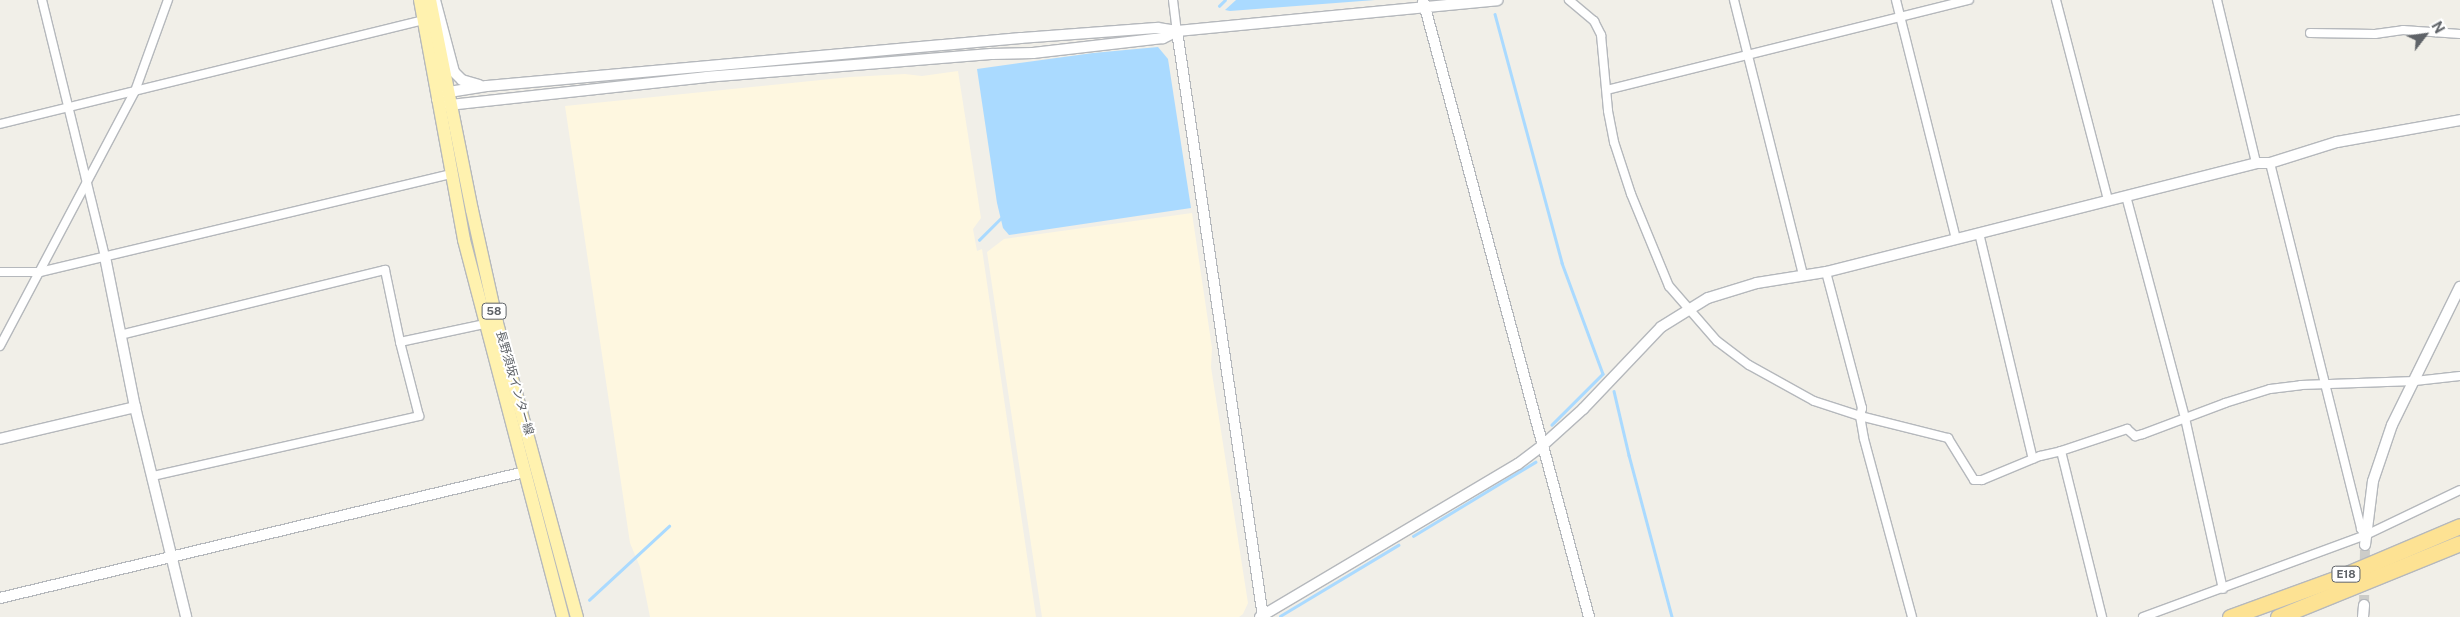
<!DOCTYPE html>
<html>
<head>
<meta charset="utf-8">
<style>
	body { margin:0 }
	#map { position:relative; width:2460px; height:617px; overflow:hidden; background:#f1efe8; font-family:"Public Sans","Noto Sans JP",sans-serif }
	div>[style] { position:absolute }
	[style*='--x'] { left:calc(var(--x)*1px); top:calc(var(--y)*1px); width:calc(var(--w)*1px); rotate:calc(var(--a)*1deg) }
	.commercial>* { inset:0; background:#fef7e0 }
	.water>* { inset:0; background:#aadaff }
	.stream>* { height:2.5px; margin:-1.25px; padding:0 1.25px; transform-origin:1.25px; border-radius:1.25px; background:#aadaff }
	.tertiary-tunnel>* { height:10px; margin-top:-5px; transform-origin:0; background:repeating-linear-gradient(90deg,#ccccc8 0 10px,transparent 0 15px) }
	.roads { filter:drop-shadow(1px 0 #b5b8bc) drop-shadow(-1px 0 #b5b8bc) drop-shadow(0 1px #b5b8bc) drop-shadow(0 -1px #b5b8bc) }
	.minor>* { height:8px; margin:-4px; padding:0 4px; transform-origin:4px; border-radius:4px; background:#fff }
	.tertiary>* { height:10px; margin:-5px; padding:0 5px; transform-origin:5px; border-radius:5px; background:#fff }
	.primary>* { height:12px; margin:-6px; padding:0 6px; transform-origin:6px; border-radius:6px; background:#fff2af }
	.motorway>* { height:15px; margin:-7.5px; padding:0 7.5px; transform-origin:7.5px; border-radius:7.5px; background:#fde293 }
	span { translate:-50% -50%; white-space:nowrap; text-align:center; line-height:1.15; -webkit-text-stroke:4px #fff; paint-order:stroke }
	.shield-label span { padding:1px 4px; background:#fff; border:1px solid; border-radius:4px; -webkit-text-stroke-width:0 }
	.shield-label { font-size:11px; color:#5f6368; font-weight:700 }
	.street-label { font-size:12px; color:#5f6368 }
	.north { position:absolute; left:2400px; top:10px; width:50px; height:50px; -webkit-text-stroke:4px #fff; paint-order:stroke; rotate:60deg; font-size:14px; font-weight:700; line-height:20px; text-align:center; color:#5f6368 }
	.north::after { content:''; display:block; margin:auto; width:18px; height:22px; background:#5f6368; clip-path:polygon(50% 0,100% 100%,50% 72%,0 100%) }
</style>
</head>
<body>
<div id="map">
	<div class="commercial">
		<i style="clip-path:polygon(958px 71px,981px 218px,973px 229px,977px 251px,982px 249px,1036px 617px,650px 617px,640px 567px,630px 543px,565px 106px,850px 77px,905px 74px,922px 76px)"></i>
		<i style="clip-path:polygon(1192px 213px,1212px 348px,1211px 367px,1248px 603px,1243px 614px,1239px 617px,1042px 617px,987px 252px,1004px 239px)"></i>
	</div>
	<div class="water">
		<i style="clip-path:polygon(1236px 0,1375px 0,1230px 11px,1225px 10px)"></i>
		<i style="clip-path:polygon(1158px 47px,1168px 59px,1191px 208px,1009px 235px,1003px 228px,997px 203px,977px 69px,1093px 53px)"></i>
	</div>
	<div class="stream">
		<i style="--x:1219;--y:6;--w:8;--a:-45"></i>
		<i style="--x:1495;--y:14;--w:258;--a:74.9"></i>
		<i style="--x:1562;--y:263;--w:118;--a:69.7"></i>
		<i style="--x:1603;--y:374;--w:72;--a:135"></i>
		<i style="--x:979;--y:240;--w:34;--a:-45"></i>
		<i style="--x:1614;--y:391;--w:66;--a:76.8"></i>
		<i style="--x:1629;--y:455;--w:168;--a:75.1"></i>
		<i style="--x:1413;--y:536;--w:143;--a:-31.2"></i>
		<i style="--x:589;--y:600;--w:109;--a:-42.8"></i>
		<i style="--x:1280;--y:616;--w:138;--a:-31"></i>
	</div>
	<div class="tertiary-tunnel">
		<i style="--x:2364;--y:605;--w:60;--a:-89"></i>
	</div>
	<div class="roads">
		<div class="minor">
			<i style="--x:42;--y:0;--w:265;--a:76.2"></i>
			<i style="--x:1173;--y:0;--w:31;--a:83"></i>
			<i style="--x:1569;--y:0;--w:33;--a:40"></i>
			<i style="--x:1594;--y:21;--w:16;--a:63"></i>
			<i style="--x:1601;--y:35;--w:76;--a:84.7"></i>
			<i style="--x:1608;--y:111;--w:32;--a:79"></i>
			<i style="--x:1614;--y:142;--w:55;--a:71.9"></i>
			<i style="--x:1631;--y:194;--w:100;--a:67.6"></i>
			<i style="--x:1669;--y:286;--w:73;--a:48.9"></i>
			<i style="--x:1717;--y:341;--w:40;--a:37"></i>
			<i style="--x:1749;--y:365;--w:74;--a:29"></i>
			<i style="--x:1814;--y:401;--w:48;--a:18.1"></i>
			<i style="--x:1860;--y:416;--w:91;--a:14"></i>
			<i style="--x:1948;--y:438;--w:49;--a:58.2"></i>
			<i style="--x:1974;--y:480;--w:8;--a:0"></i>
			<i style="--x:1982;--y:480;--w:63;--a:-22.5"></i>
			<i style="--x:2040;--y:456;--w:22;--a:-13"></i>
			<i style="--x:2061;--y:451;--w:70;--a:-18.4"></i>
			<i style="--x:2127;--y:429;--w:11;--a:41"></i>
			<i style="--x:2135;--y:436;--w:8;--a:-14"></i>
			<i style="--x:2143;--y:434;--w:88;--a:-20.7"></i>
			<i style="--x:2225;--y:403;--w:47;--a:-17.3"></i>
			<i style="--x:2270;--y:389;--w:31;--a:-7"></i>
			<i style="--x:2301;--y:385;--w:114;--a:-2"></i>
			<i style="--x:2415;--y:381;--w:45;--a:-6.3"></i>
			<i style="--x:1734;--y:0;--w:284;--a:75.9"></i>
			<i style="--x:1896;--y:0;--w:246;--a:75.9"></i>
			<i style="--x:2056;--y:0;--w:207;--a:75.4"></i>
			<i style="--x:2217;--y:0;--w:168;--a:76.5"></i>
			<i style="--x:2310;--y:33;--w:65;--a:0.9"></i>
			<i style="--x:2375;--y:34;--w:28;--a:-8"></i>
			<i style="--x:2403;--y:30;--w:57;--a:4"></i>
			<i style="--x:1607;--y:90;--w:373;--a:-14"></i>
			<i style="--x:0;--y:124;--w:437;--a:-13.8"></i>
			<i style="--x:2270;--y:163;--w:377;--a:76"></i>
			<i style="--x:2361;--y:529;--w:8;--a:50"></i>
			<i style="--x:2126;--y:196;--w:230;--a:75.1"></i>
			<i style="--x:2185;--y:418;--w:175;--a:77.5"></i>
			<i style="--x:1979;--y:233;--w:232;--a:76.6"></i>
			<i style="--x:0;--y:272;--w:40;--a:0"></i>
			<i style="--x:40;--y:272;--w:423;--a:-13.4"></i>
			<i style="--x:1826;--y:272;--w:141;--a:75.2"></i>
			<i style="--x:1862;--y:408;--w:8;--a:104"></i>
			<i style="--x:1860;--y:416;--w:23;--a:80"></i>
			<i style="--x:1864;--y:439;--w:184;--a:74.9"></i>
			<i style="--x:120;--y:335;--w:273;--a:-13.8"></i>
			<i style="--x:385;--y:270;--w:74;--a:78.2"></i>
			<i style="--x:0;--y:346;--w:289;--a:-62.1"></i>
			<i style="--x:135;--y:91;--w:97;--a:-70.1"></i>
			<i style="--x:2061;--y:451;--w:171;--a:76.1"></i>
			<i style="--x:153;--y:476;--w:273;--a:-12.7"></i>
			<i style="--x:419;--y:416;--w:76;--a:-104.4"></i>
			<i style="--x:400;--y:342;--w:87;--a:-12"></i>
			<i style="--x:2143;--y:617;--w:238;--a:-20.2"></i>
			<i style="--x:2366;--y:535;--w:104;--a:-25.6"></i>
		</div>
		<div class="tertiary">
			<i style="--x:435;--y:0;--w:74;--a:75.2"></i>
			<i style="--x:454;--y:72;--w:11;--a:45"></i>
			<i style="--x:462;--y:80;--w:18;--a:16"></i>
			<i style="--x:1423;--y:0;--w:639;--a:74.94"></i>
			<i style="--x:1158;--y:28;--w:19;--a:9"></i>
			<i style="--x:1177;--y:31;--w:16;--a:153"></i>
			<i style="--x:1163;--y:38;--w:131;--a:173.4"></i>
			<i style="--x:1033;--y:53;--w:41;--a:178.6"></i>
			<i style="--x:992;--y:54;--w:286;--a:175.4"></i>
			<i style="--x:707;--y:77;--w:258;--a:173.8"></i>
			<i style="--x:451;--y:105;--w:15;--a:-157"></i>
			<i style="--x:437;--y:99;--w:14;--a:-30"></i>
			<i style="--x:449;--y:92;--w:38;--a:-9"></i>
			<i style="--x:487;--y:86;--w:536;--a:-5.14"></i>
			<i style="--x:1021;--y:38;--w:137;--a:-4.2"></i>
			<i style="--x:105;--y:257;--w:153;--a:78.7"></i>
			<i style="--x:135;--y:407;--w:216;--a:76.3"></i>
			<i style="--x:0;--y:439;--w:139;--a:-13.3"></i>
			<i style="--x:2365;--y:545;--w:64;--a:-82.9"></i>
			<i style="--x:2373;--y:481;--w:59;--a:-71.3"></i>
			<i style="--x:2392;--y:425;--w:154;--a:-63.8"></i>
			<i style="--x:0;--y:598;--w:540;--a:-13.5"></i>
			<i style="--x:1260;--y:617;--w:300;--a:-30.7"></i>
			<i style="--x:1518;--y:464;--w:31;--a:-37"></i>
			<i style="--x:1543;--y:445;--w:54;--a:-42"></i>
			<i style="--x:1583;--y:409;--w:113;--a:-46.4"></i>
			<i style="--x:1661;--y:327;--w:55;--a:-31.7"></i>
			<i style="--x:1708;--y:298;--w:51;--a:-17"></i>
			<i style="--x:1757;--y:283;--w:70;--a:-9.1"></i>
			<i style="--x:1826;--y:272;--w:444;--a:-14.2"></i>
			<i style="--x:2256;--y:163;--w:14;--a:0"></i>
			<i style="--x:2270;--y:163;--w:70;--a:-17.4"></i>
			<i style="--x:2337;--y:142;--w:125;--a:-10.1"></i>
			<i style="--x:1263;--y:617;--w:592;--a:-98.35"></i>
			<i style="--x:1177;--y:31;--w:322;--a:-5.5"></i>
			<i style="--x:2363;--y:617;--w:12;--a:-85"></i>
		</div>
		<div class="primary">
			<i style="--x:420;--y:0;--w:244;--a:79.6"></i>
			<i style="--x:464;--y:240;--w:390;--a:75.3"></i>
			<i style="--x:430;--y:0;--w:214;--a:78.7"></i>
			<i style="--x:472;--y:210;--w:116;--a:77.5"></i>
			<i style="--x:497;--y:323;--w:305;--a:74.8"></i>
		</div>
		<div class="motorway">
			<i style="--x:2230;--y:617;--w:117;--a:-20"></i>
			<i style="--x:2340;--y:577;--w:130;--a:-23"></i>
			<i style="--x:2278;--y:617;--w:196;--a:-22.1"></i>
		</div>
	</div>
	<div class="shield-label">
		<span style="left:494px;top:311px">58</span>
		<span style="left:2346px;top:574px">E18</span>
	</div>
	<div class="street-label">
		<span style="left:514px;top:383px;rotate:74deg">長野須坂インター線</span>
	</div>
	<div class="north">N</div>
</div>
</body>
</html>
